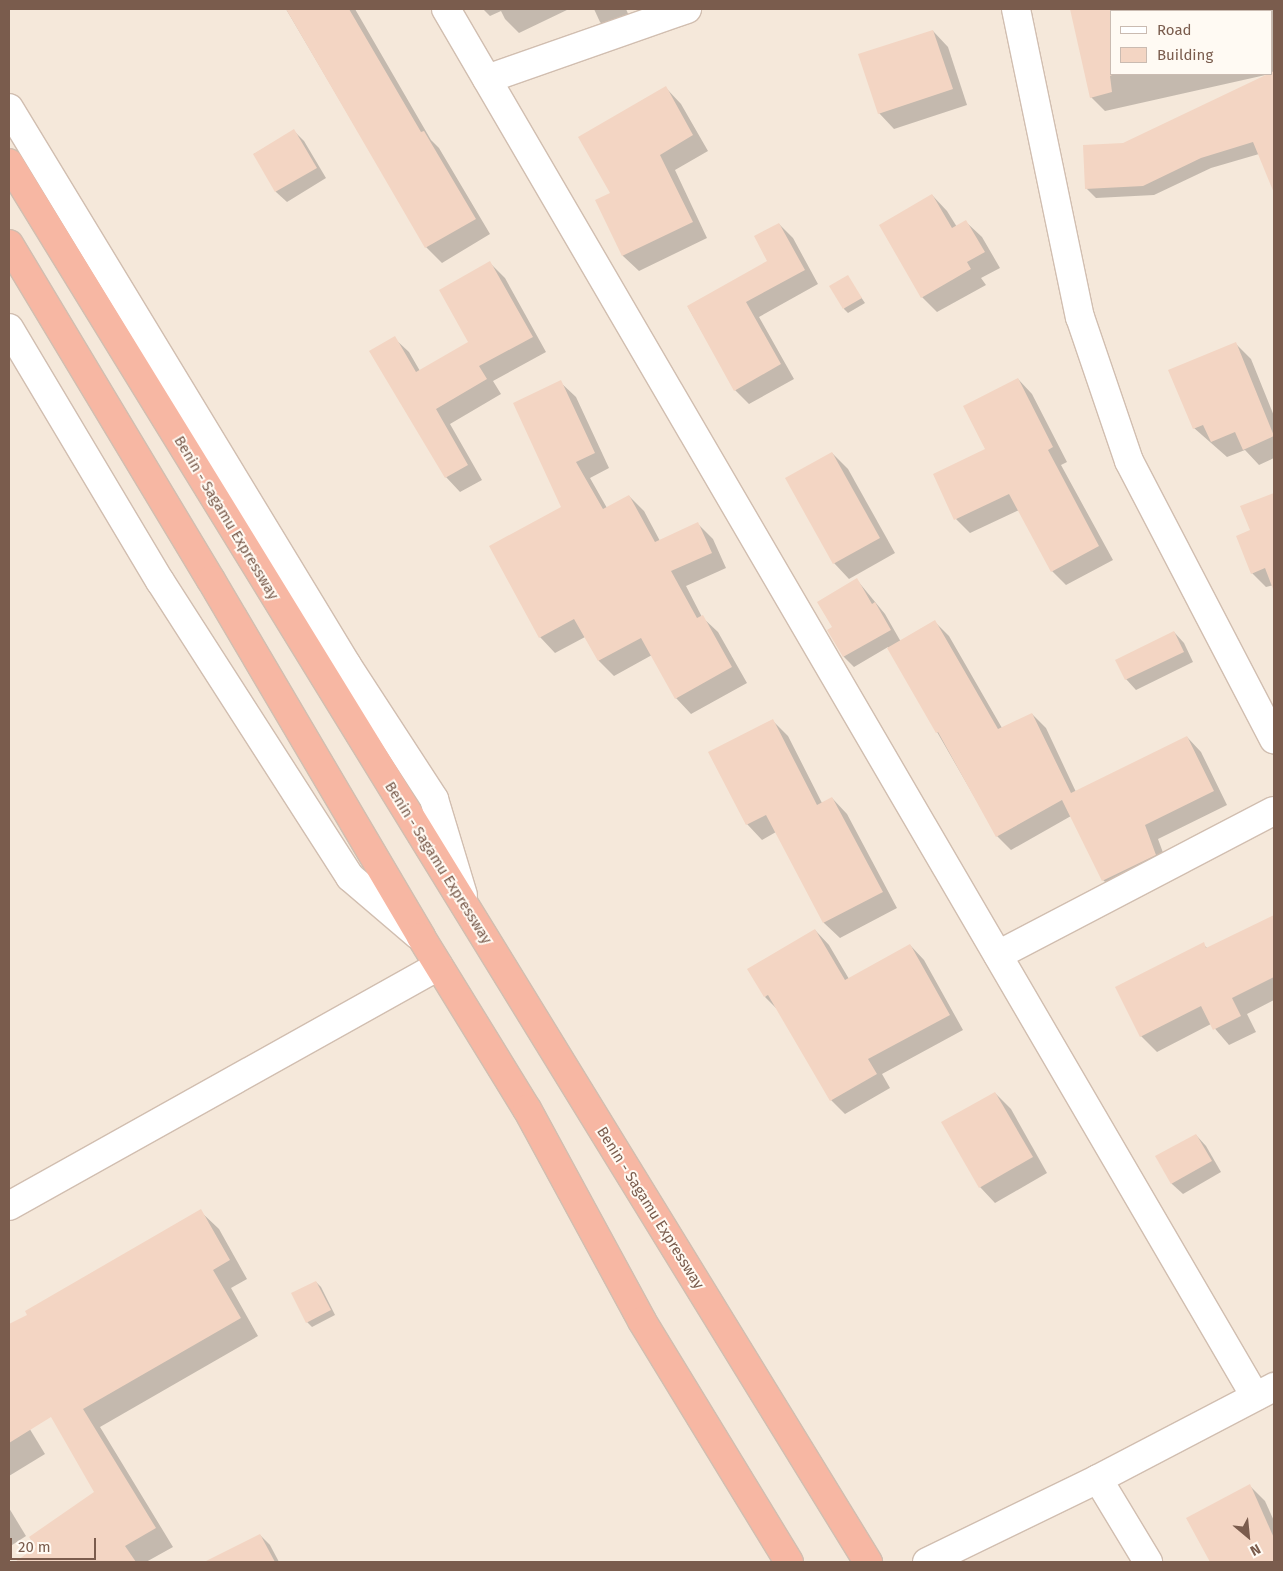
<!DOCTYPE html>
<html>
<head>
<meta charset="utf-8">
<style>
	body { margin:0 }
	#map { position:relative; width:1283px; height:1571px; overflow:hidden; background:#fdf6ec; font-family:"Fira Sans",sans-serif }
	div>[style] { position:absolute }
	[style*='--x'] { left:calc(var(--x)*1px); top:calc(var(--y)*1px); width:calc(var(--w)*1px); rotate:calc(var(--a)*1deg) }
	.residential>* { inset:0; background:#f5e8da }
	.shadow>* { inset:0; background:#0003 }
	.building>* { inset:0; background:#f3d5c3 }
	.roads { filter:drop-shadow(1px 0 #d1beb0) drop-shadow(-1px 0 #d1beb0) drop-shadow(0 1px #d1beb0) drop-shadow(0 -1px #d1beb0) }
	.minor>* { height:28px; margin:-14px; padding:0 14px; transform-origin:14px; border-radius:14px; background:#fff }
	.highway>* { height:28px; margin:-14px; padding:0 14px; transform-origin:14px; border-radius:14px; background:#f7b7a3 }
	span { translate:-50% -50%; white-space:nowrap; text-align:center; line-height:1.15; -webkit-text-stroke:4px #fffaf3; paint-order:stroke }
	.street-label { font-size:15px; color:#7a5c4d }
	.frame { position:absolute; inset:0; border:10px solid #7a5c4d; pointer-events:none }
	.legend { position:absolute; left:1110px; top:10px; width:162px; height:65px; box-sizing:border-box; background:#fffaf3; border:1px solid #cabbb1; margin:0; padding:6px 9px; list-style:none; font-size:15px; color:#7a5c4d }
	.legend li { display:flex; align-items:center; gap:10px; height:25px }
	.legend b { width:25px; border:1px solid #cabbb1 }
	.north { position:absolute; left:1223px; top:1511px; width:50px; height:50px; -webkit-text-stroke:4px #fffaf3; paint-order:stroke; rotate:152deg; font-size:14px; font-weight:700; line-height:20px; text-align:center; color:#7a5c4d }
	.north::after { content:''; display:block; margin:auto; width:18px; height:22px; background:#7a5c4d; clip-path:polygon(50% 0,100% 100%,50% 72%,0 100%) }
	.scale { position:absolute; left:10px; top:1538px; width:86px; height:22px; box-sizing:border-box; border:2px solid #7a5c4d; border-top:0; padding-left:6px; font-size:15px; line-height:18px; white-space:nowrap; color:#7a5c4d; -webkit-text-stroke:4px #fffaf3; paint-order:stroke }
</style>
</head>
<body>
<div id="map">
	<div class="residential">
		<i style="clip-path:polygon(evenodd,9px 9px,1274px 9px,1274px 1562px,9px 1562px,9px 9px,1112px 11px,1272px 11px,1272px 74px,1112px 74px,1112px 11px)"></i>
	</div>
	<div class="shadow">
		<i style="clip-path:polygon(286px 9px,355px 9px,431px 140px,439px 148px,490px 234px,442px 263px,426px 247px)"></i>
		<i style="clip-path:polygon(483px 9px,569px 9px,519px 33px,505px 19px,501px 11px,490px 16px)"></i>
		<i style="clip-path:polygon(594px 9px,626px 9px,635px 30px,614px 37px,600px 22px)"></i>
		<i style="clip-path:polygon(1072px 9px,1149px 9px,1149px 11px,1112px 11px,1112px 74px,1270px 74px,1105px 111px,1091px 97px)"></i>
		<i style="clip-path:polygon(1191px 9px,1234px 9px,1234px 11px,1191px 11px)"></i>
		<i style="clip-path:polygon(1266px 9px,1274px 9px,1274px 73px,1272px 73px,1272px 11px,1257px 11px)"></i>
		<i style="clip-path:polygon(933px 31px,948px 47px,967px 105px,894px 129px,879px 113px)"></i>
		<i style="clip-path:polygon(666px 88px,681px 104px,708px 151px,675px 170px,707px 238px,639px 271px,623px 256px,597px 201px,612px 193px)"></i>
		<i style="clip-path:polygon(1261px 94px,1274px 121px,1274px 187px,1259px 154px,1211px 168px,1154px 195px,1096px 198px,1086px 188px,1123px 144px)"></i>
		<i style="clip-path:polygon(294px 131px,304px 141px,326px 178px,287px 202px,276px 192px,254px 154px)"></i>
		<i style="clip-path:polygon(932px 195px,947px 211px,957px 227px,966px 222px,982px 237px,1000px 268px,981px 278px,986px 285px,937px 312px,922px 297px)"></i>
		<i style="clip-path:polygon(779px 224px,793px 238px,818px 284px,759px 317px,794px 379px,749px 404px,735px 390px,688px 307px,769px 261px)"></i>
		<i style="clip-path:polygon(490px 263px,505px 278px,546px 352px,493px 381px,501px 394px,450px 424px,482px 480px,460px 492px,446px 477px,394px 338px,409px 352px,420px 371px,470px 343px)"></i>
		<i style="clip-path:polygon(847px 277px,865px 303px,848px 313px,844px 309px)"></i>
		<i style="clip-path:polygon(1236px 344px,1251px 359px,1274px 416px,1274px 458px,1259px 465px,1245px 450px,1227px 457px,1194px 428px)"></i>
		<i style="clip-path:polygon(1018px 379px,1032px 394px,1067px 462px,1061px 465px,1113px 560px,1066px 585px,1052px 571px,1019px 510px,970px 533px,956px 519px)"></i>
		<i style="clip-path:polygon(560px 382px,576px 397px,609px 468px,590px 478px,607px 508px,629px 496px,644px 511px,660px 541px,698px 524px,713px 539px,726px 568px,686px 586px,702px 617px,718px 632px,747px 683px,691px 714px,676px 698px,652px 655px,614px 676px,599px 661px,585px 637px,555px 653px,540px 637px,563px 508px)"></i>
		<i style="clip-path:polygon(832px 453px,848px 469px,895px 553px,849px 579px,834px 563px)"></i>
		<i style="clip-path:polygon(1274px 494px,1274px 585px,1266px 587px,1252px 573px,1251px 531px,1242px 507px)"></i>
		<i style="clip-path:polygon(857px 580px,885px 614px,901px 642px,935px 622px,949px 636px,1002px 728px,1032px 714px,1046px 728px,1076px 792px,1187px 737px,1201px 752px,1227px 805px,1158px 839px,1169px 869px,1118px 894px,1103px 880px,1071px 816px,1011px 850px,997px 836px,888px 647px,854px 667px,844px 657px,829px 630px,833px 627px)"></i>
		<i style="clip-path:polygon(1174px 632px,1184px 643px,1193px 662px,1136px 690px,1126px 679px)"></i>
		<i style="clip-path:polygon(773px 721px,788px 736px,822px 803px,832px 798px,847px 814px,897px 908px,840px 938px,824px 923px,776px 832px,762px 840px,747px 824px)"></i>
		<i style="clip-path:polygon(1274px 916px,1274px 1000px,1247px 1014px,1256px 1032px,1229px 1045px,1211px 1024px,1157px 1052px,1141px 1036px,1203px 944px,1208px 949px)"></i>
		<i style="clip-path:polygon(815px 930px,829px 945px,849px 979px,910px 945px,924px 960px,963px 1030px,882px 1074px,890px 1088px,845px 1114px,831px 1100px,779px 1011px,765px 997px)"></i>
		<i style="clip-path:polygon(995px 1093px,1011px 1109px,1047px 1173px,995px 1203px,980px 1187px)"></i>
		<i style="clip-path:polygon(1196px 1135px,1206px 1146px,1221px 1172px,1183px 1194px,1172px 1184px,1157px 1157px)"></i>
		<i style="clip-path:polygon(200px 1211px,219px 1229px,247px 1279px,231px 1288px,258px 1336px,100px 1427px,173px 1547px,146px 1562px,17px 1562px,38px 1547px,96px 1492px,28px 1315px)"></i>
		<i style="clip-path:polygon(316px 1282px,321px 1287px,335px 1315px,312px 1327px,307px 1322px)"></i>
		<i style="clip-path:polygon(9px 1395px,45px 1454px,9px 1476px)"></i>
		<i style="clip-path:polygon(1250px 1486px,1265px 1501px,1274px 1521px,1274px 1562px,1211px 1562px,1188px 1519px)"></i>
		<i style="clip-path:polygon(9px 1508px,26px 1536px,9px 1547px)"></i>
		<i style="clip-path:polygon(260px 1535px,270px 1545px,279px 1562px,237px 1562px,231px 1550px)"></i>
	</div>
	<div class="building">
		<i style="clip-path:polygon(286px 9px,349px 9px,421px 132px,424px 131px,476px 219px,425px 248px)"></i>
		<i style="clip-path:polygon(1070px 9px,1112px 9px,1112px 75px,1110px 76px,1112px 92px,1090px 98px)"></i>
		<i style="clip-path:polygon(933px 30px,953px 89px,878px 114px,858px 54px)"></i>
		<i style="clip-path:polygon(1274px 71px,1274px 193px,1253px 142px,1201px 158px,1143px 186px,1085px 189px,1083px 145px,1123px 143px)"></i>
		<i style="clip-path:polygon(666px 86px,693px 135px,660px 155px,693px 222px,622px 256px,595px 200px,610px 193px,578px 137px)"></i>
		<i style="clip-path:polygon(294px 129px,317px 168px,275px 192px,253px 154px)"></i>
		<i style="clip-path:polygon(932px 194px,952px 228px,966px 220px,985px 252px,967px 262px,971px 269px,921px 298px,879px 225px)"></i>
		<i style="clip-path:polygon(779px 223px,805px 270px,746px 302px,781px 364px,734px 391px,687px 306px,767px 261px,754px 236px)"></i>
		<i style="clip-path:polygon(490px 261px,533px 337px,479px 366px,487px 379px,436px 409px,468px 465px,445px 478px,369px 351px,395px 336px,416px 372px,468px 342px,439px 290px)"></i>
		<i style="clip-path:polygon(848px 275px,862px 298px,843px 309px,829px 286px)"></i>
		<i style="clip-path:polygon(1236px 342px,1274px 436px,1243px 450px,1235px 432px,1211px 442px,1203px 425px,1193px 429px,1168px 370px)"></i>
		<i style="clip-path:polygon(1018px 378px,1053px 447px,1048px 450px,1099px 546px,1051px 572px,1009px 494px,954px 520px,933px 474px,985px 449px,963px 406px)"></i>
		<i style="clip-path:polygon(561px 380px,595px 453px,576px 462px,603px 509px,629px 495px,655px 542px,698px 522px,712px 553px,671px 571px,697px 618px,703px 615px,732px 667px,675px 699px,641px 638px,598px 661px,574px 619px,539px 638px,489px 546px,561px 507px,513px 403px)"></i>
		<i style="clip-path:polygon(832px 452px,880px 538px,833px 564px,785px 478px)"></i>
		<i style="clip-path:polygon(1274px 493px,1274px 589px,1273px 589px,1265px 568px,1251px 574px,1236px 536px,1250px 530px,1240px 506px)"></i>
		<i style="clip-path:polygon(857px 578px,872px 604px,875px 602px,891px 630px,843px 657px,827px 630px,832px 627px,817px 602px)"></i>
		<i style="clip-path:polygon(935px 620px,998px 729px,1032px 713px,1071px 793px,1187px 736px,1214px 791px,1145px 825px,1156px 855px,1102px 881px,1062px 800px,996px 837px,938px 732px,936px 733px,887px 648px)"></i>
		<i style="clip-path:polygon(1174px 631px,1184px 652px,1125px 680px,1115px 660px)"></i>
		<i style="clip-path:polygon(773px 719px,817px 805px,832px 797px,883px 892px,823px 923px,766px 815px,746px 825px,708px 752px)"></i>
		<i style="clip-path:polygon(1274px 915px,1274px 977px,1232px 998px,1241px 1016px,1213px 1030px,1201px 1006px,1140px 1037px,1115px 987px,1204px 942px,1206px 948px)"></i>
		<i style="clip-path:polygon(815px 929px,845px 980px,910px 944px,950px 1015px,868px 1059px,877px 1074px,830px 1101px,768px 995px,764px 997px,747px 969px)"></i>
		<i style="clip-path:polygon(995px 1092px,1033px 1157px,979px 1188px,941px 1122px)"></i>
		<i style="clip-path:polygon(1196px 1134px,1212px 1161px,1171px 1184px,1155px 1156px)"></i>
		<i style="clip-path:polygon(201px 1209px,230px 1260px,213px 1270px,241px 1318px,83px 1409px,156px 1528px,125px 1546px,136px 1562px,15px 1562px,36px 1547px,29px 1537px,94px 1492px,51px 1417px,9px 1443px,9px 1324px,27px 1315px,25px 1311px)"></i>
		<i style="clip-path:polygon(316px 1281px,331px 1310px,306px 1323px,291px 1293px)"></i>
		<i style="clip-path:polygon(1250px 1484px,1274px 1538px,1274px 1562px,1210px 1562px,1186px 1518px)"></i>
		<i style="clip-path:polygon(260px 1534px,275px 1562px,204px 1562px)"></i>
	</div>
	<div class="roads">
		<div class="minor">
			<i style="--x:446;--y:9;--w:1606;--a:59.75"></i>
			<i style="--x:1016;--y:9;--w:315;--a:78.3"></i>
			<i style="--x:1080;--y:317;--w:152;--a:71.2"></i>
			<i style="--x:1129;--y:461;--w:314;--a:62.5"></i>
			<i style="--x:487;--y:79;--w:212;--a:-19.3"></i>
			<i style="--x:9;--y:108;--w:652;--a:58.75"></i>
			<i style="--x:347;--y:665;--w:160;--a:57"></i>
			<i style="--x:434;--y:799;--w:100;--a:73.2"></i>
			<i style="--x:9;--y:328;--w:295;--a:59.2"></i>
			<i style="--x:160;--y:581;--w:352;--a:57.3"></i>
			<i style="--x:350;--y:877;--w:89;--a:40.5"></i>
			<i style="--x:998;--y:955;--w:311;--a:-27.6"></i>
			<i style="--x:9;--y:1206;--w:492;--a:-29.2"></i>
			<i style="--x:1098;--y:1479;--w:97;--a:58.9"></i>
			<i style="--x:927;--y:1562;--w:190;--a:-25.9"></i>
			<i style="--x:1098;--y:1479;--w:199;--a:-27.6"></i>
		</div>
		<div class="highway">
			<i style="--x:9;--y:163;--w:1642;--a:58.45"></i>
			<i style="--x:9;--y:244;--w:392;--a:59"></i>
			<i style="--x:211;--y:580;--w:414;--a:59.5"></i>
			<i style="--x:421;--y:937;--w:202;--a:58.4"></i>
			<i style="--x:527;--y:1109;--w:241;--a:61.5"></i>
			<i style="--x:642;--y:1321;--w:282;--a:58.6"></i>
		</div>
	</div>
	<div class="street-label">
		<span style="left:226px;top:518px;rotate:59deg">Benin - Sagamu Expressway</span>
		<span style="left:438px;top:863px;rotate:58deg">Benin - Sagamu Expressway</span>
		<span style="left:650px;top:1208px;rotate:58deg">Benin - Sagamu Expressway</span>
	</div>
	<div class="frame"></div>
	<ul class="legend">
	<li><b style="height:6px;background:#fff"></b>Road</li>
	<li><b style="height:14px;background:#f3d5c3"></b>Building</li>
	</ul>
	<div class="north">N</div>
	<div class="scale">20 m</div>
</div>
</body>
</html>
